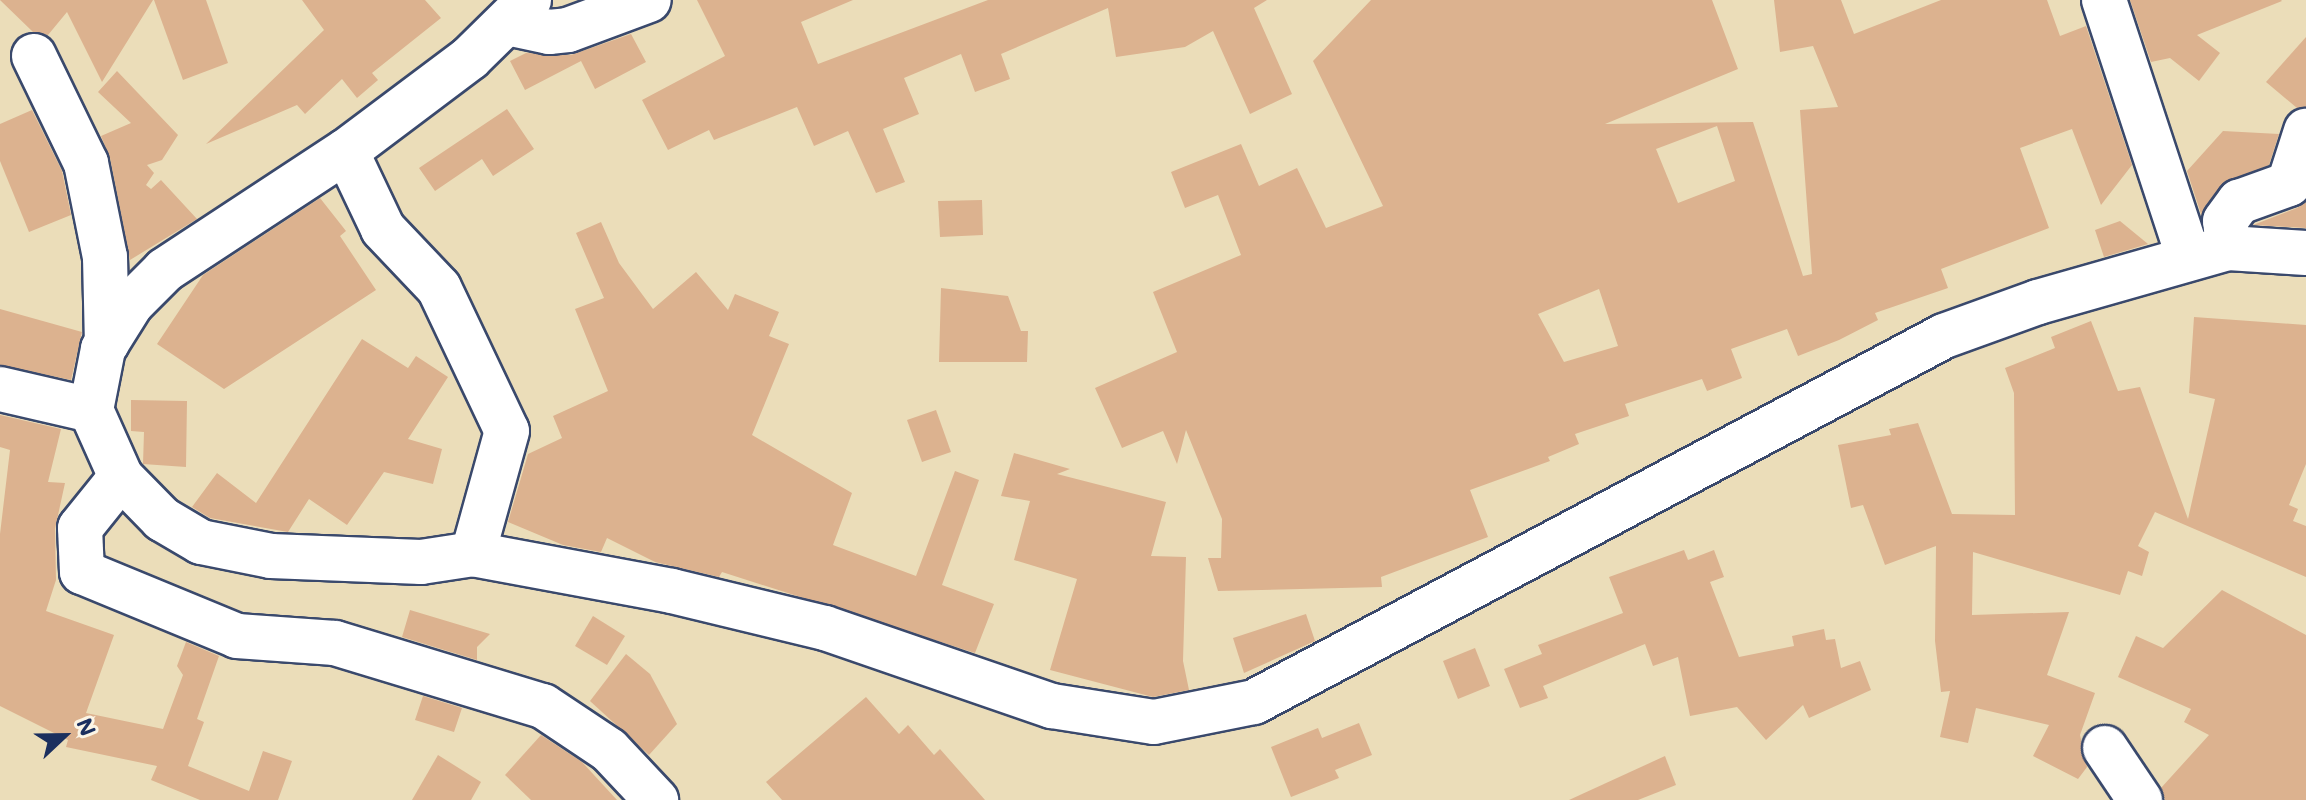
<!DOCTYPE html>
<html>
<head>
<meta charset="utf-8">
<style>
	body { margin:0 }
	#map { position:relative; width:2306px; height:800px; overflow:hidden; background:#ebddb9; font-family:Mali,sans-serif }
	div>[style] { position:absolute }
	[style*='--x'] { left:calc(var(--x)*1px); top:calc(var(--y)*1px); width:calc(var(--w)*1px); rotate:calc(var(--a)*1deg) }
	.building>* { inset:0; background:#dcb28f }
	.roads { filter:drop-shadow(2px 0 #3a496c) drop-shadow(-2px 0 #3a496c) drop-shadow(0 2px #3a496c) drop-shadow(0 -2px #3a496c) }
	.minor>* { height:44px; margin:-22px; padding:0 22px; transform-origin:22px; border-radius:22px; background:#fff }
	span { translate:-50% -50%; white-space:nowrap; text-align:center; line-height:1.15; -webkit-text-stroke:6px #fcf5e5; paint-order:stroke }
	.north { position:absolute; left:24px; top:696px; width:80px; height:80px; -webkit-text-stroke:6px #fcf5e5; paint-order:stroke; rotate:68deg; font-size:22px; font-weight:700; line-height:32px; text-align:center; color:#1b2f5e }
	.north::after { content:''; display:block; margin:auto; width:28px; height:36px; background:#1b2f5e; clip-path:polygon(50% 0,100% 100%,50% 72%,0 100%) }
</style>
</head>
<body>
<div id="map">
	<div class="building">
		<i style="clip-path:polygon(0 0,153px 0,102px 82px,67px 12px,48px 35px,33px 32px)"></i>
		<i style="clip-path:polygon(154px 0,206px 0,228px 63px,183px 80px)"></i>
		<i style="clip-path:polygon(302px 0,425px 0,441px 18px,372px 73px,378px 80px,357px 98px,342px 79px,305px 114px,297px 105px,206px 144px,324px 30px)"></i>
		<i style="clip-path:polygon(697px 0,853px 0,801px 22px,818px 64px,988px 0,1267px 0,1254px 8px,1292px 94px,1250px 114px,1213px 31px,1185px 47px,1116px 57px,1108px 8px,1001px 54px,1010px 79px,975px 92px,961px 54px,904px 78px,919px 114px,883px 129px,905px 182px,876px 193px,848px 131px,814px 146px,797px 107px,714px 140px,709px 130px,668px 150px,642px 100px,725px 56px)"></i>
		<i style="clip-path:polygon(evenodd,1371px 0,1712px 0,1738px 69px,1605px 124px,1753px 122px,1803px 276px,1812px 274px,1800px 110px,1838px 107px,1813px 46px,1780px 52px,1774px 0,1841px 0,1854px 34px,1941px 0,2047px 0,2060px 36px,2086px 26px,2132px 165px,2101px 205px,2072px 129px,2020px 148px,2049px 228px,1941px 269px,1948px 288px,1875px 313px,1878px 320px,1839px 340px,1798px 356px,1787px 329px,1731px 349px,1742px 378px,1707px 391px,1702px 379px,1625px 404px,1629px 416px,1575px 434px,1579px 444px,1548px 457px,1550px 461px,1470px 490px,1488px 537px,1381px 577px,1382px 587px,1218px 591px,1208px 558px,1221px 558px,1222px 519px,1186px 430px,1177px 464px,1163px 431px,1122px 448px,1095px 388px,1177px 352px,1153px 292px,1241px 255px,1218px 195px,1185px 208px,1171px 172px,1241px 144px,1259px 186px,1297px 168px,1326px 228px,1383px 206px,1313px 61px,1371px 0,1717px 126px,1735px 181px,1678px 203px,1656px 149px,1717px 126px,1371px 0,1599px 289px,1618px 346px,1564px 362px,1538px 314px,1599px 289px)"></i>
		<i style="clip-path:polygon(2130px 0,2281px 0,2282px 1px,2197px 35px,2220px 53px,2199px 81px,2170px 58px,2151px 62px)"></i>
		<i style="clip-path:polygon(631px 34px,646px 62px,595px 89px,581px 61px,525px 90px,510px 61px,526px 53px,571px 55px)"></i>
		<i style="clip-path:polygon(2306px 37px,2306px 107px,2297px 108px,2266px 82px)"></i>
		<i style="clip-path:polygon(117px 71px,178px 135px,162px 160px,147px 165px,154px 173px,146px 185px,151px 189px,161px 180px,197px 219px,130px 260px,110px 158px,101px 136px,131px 123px,98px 92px)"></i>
		<i style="clip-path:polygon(507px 109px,534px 149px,493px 176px,482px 159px,435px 191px,419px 168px)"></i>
		<i style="clip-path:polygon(32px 110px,62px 171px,71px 215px,29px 232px,0 161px,0 124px)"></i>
		<i style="clip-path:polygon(2223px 131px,2279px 134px,2269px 165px,2220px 187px,2202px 217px,2187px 171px)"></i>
		<i style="clip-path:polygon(320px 198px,346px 231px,340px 236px,376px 290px,224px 389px,157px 344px,203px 275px)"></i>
		<i style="clip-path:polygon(982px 200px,983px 235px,940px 237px,938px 201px)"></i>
		<i style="clip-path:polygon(2306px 202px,2306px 228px,2253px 225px,2297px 208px)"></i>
		<i style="clip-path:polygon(2120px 221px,2148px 244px,2104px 257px,2095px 230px)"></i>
		<i style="clip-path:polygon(601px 222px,619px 263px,653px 309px,696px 272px,728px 310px,735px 294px,779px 312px,769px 336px,789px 344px,752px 435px,852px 493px,833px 545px,916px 576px,955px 471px,979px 480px,942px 585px,994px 604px,975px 653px,722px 572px,719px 577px,655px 562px,607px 538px,601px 552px,563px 545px,508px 522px,528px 454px,562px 438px,553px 416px,608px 391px,575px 309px,604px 298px,576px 233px)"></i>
		<i style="clip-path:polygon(941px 288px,1008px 296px,1021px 331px,1028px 331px,1027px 362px,939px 362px)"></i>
		<i style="clip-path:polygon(0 309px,82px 332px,71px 380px,0 365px)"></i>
		<i style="clip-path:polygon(2194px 317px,2306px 325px,2306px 464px,2289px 505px,2298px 509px,2293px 521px,2306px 526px,2306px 577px,2155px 512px,2138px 546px,2149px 552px,2142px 576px,2128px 571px,2120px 595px,1973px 552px,1972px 615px,2069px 612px,2047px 675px,2095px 693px,2080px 735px,2087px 767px,2078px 779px,2033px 756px,2049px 725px,1976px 708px,1968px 743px,1940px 737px,1950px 691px,1941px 692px,1935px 641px,1936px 546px,1885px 565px,1863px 505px,1851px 508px,1838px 445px,1891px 435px,1889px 429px,1918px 423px,1952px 514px,2015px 515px,2014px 393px,2005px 368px,2055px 348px,2051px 337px,2091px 321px,2118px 391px,2140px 387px,2188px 519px,2215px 399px,2189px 393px)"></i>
		<i style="clip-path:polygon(362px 339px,408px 368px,416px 356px,448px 377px,408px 439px,442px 449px,433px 484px,384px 472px,347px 525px,309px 499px,288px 532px,210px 518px,192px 507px,217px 473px,256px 503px)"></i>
		<i style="clip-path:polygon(131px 400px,187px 401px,186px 467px,143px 464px,144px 432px,131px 431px)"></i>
		<i style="clip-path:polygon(936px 410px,951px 452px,922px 462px,907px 420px)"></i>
		<i style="clip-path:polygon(0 415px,61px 429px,48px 482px,65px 483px,55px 529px,56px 580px,46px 611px,114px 635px,86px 713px,163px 729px,183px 675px,177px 666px,186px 642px,219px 656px,197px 719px,204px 722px,188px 766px,249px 791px,263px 751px,292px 761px,278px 800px,200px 800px,151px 780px,157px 766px,66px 747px,68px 740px,0 706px,0 534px,10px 450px,0 447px)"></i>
		<i style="clip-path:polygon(1014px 453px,1070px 469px,1057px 474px,1166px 502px,1151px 556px,1186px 557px,1183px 661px,1189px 690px,1153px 697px,1050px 670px,1077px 579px,1014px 560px,1030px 501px,1001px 496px)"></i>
		<i style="clip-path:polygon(1684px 550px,1688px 560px,1714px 550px,1724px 577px,1710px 582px,1739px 657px,1794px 646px,1792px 636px,1824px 629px,1826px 640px,1835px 639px,1841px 668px,1860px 661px,1871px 690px,1809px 718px,1803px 705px,1766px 740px,1737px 707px,1690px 716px,1678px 657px,1653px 666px,1645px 644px,1543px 686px,1548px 698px,1520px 708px,1504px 669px,1542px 654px,1538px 645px,1623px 613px,1609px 577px)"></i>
		<i style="clip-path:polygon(2222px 590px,2306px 635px,2306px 800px,2165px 800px,2161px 788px,2209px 735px,2184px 722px,2191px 709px,2118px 677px,2136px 636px,2163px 648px)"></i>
		<i style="clip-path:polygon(410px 610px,490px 634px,477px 647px,477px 660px,402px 637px)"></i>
		<i style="clip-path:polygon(1306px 614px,1315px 641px,1244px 673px,1233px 638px)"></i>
		<i style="clip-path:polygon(593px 616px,625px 636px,607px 665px,575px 646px)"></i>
		<i style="clip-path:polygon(1475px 648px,1490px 686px,1458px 699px,1443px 661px)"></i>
		<i style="clip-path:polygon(626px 654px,650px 674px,677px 724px,649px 755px,590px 701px)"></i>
		<i style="clip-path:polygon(423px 696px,462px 708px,454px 732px,415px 720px)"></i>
		<i style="clip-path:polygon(866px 697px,899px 734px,908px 725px,934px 755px,940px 749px,985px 800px,782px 800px,766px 782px)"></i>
		<i style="clip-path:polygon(1359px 723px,1372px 755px,1335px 770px,1339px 778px,1291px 797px,1271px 747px,1318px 728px,1322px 738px)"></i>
		<i style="clip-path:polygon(541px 735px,582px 762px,617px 800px,531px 800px,505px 775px)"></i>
		<i style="clip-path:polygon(438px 755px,481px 782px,471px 800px,412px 800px)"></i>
		<i style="clip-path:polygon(1665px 756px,1676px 785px,1638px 800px,1569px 800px)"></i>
	</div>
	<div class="roads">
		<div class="minor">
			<i style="--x:529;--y:0;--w:83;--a:135.5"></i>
			<i style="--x:470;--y:58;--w:155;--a:143.1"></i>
			<i style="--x:346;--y:151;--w:217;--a:146.7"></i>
			<i style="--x:165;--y:270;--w:48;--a:135"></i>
			<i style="--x:131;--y:304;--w:53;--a:121.9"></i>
			<i style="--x:103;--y:349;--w:62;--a:101.1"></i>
			<i style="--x:91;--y:410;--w:73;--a:65.9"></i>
			<i style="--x:121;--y:477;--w:59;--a:45.7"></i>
			<i style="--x:162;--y:519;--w:45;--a:30.5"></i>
			<i style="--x:201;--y:542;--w:71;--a:11.3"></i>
			<i style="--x:271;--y:556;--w:150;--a:2.3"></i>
			<i style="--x:421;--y:562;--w:53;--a:-8.7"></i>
			<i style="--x:473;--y:554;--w:202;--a:10.5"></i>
			<i style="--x:672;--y:591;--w:157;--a:13.6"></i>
			<i style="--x:825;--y:628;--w:240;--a:19"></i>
			<i style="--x:1052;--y:706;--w:103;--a:8.9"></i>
			<i style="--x:1154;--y:722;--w:102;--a:-11.3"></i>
			<i style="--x:1254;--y:702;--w:781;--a:-27.94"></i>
			<i style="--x:1944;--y:336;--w:100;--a:-19.9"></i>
			<i style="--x:2038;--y:302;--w:198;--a:-15.9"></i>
			<i style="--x:2228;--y:248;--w:78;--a:3.7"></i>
			<i style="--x:2104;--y:0;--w:272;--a:71.8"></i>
			<i style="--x:507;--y:23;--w:43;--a:12.1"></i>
			<i style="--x:549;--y:32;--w:19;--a:-6"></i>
			<i style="--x:568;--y:30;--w:86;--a:-20.3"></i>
			<i style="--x:34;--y:56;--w:119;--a:64.1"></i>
			<i style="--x:86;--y:163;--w:96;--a:78.6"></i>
			<i style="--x:105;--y:257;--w:86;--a:88.7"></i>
			<i style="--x:346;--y:151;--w:86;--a:64.6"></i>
			<i style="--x:383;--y:229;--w:81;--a:46.5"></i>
			<i style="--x:439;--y:288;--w:158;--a:64.6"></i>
			<i style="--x:507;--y:431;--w:128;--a:105.5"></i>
			<i style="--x:2228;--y:248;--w:27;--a:-96"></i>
			<i style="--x:2225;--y:221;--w:24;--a:-54"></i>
			<i style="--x:2239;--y:202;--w:53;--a:-19.8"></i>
			<i style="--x:2289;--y:184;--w:56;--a:-72.2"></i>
			<i style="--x:0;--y:389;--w:93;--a:13"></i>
			<i style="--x:121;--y:477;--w:65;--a:128.8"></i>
			<i style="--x:80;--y:528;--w:44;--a:87.4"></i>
			<i style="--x:82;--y:572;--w:168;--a:22.4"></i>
			<i style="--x:237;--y:636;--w:98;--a:4.1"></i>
			<i style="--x:335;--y:643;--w:217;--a:16.9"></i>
			<i style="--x:543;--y:706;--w:79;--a:33.7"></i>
			<i style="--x:609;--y:750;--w:69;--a:46.8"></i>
			<i style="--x:2105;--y:748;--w:63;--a:56.1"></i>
		</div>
	</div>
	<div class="north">N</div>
</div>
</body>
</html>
